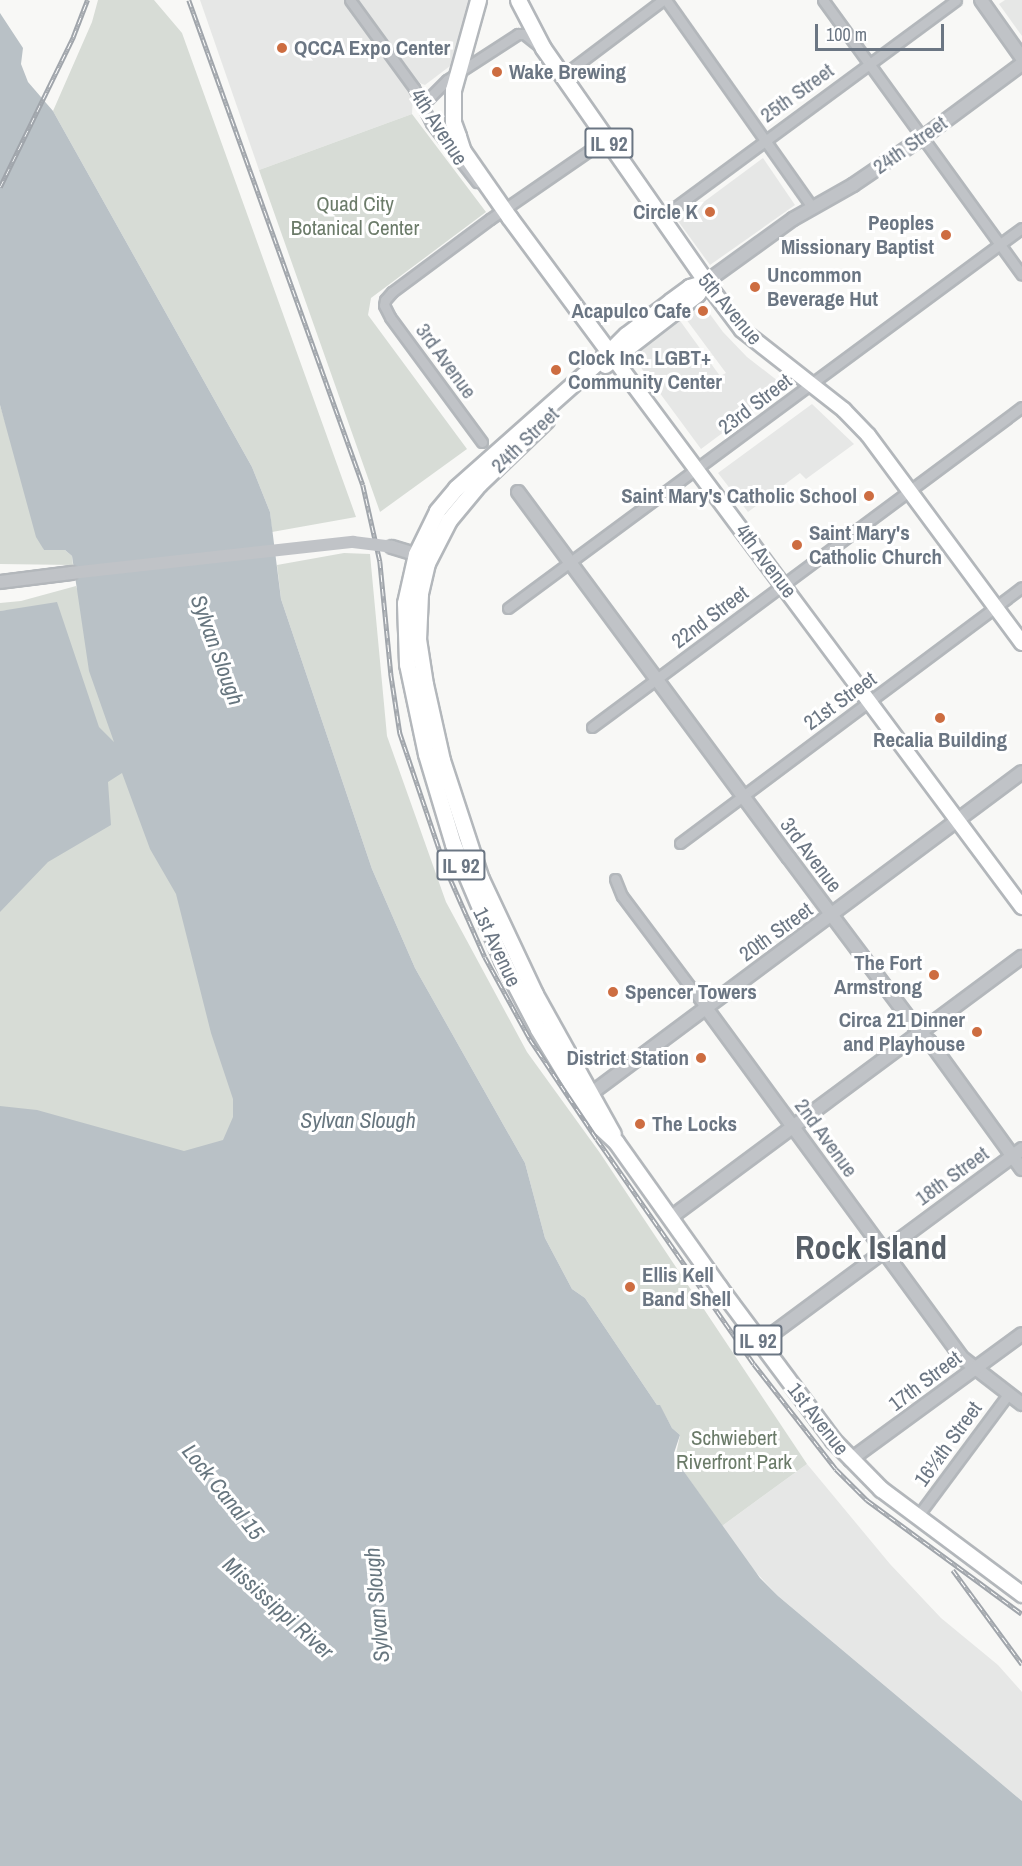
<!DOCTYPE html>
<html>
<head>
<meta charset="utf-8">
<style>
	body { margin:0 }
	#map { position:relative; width:1022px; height:1866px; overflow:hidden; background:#f8f8f6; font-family:"Archivo Narrow",sans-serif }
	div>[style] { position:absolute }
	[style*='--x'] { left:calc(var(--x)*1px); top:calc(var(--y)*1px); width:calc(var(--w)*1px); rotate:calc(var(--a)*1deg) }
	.built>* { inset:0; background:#e6e7e6 }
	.green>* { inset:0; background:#d7dcd6 }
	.water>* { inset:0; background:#b9c1c6 }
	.roads { filter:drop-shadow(2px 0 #b3b7bb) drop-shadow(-2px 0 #b3b7bb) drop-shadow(0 2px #b3b7bb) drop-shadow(0 -2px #b3b7bb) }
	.minor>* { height:9px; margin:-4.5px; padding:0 4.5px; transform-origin:4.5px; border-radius:4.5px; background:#c0c3c7 }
	.tertiary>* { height:12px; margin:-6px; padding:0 6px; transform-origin:6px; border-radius:6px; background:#c0c3c7 }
	.secondary>* { height:14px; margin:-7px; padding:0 7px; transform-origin:7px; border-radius:7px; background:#fff }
	.primary>* { height:15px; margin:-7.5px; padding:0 7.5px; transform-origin:7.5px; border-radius:7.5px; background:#fff }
	.rail>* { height:4.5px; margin-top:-2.25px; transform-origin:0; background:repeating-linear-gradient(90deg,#fff 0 7px,#a0a5ab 0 14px); box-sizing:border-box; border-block:2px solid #a0a5ab }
	.tertiary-bridge>* { height:12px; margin:-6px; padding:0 6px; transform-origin:6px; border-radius:6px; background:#c0c3c7 }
	.dots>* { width:16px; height:16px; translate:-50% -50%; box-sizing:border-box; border:3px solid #fff; border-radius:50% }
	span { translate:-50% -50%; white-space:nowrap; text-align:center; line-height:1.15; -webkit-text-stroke:6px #fff; paint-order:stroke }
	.shield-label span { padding:2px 4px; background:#fff; border:2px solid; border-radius:4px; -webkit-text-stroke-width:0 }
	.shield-label { font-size:20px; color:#6b7683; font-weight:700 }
	.poi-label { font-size:21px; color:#6b7683; font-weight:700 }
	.left { translate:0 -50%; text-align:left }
	.right { translate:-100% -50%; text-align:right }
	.street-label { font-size:21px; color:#6b7683 }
	.park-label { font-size:21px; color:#6b7b69 }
	.water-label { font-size:22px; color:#67767f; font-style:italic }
	.town-label { font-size:33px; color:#586069; font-weight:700 }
	.scale { position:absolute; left:815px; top:24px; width:129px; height:27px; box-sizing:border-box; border:3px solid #6b7683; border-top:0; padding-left:8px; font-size:18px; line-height:21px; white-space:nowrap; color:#6b7683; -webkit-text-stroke:4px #fff; paint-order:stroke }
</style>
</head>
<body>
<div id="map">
	<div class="built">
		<i style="clip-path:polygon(200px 0,344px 0,413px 94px,412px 114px,259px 170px)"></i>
		<i style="clip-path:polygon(357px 0,469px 0,454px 63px,425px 85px,417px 82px)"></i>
		<i style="clip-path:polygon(1005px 0,1022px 0,1022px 36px,999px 4px)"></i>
		<i style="clip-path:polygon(763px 158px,795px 205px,710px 265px,678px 221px)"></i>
		<i style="clip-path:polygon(701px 302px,723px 332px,747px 357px,778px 381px,780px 390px,701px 449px,631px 354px,678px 318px,720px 376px,726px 373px,683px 315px)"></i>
		<i style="clip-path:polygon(812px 404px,854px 444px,806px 479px,800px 473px,748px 512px,718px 473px)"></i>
		<i style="clip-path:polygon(807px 1464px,890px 1564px,941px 1618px,998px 1665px,1022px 1692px,1022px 1801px,778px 1596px,749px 1565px,722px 1526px)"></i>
	</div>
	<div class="green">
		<i style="clip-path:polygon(98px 0,154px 0,182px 33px,356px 517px,272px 532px,270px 512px,252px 467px,53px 111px,92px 22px)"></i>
		<i style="clip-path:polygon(412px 114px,486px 212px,371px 298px,368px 315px,467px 449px,380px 512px,259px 170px)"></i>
		<i style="clip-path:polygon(0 405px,44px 550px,65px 550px,72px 556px,73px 565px,0 564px)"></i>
		<i style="clip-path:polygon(344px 553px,370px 554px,387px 736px,446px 902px,527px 1052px,600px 1153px,807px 1464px,722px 1526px,675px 1459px,680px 1435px,672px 1428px,660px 1406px,657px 1405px,585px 1298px,572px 1289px,545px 1238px,525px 1163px,415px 968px,372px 869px,281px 599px,277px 565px)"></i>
		<i style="clip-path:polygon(76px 586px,233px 1047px,241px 1176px,0 1128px,0 876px,9px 610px,0 611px,0 603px,21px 601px)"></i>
	</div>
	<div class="water">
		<i style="clip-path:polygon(0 13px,23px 48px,21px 64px,28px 82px,53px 111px,252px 467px,270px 512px,281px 599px,372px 869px,415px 968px,525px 1163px,545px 1238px,572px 1289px,585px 1298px,657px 1405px,660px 1405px,672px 1428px,680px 1435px,674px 1453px,675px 1459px,760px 1578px,778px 1596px,1022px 1801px,1022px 1866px,0 1866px,0 1106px,37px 1110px,184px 1151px,223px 1140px,233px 1117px,233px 1099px,211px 1033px,176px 894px,150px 849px,122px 773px,108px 782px,111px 825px,48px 862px,0 912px,0 611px,57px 602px,99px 727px,114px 742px,89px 671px,72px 556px,65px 550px,44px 550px,36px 537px,0 405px)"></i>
	</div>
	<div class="roads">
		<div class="minor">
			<i style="--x:350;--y:0;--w:109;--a:54"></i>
			<i style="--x:414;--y:88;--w:39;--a:64"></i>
			<i style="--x:431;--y:123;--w:75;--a:52.1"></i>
			<i style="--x:666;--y:0;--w:253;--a:54.8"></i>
			<i style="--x:823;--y:0;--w:339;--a:54.1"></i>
			<i style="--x:562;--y:76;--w:126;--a:-37"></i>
			<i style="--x:422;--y:105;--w:35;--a:-45"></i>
			<i style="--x:447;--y:80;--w:85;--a:-32.9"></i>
			<i style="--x:518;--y:34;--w:6;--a:0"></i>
			<i style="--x:524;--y:34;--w:18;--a:38"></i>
			<i style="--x:662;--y:217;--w:365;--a:-36.4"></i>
			<i style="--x:482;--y:442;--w:155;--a:-126.4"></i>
			<i style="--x:390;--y:317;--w:13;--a:-117"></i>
			<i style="--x:384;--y:305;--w:5;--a:-79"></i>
			<i style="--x:385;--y:300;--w:11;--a:-49"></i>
			<i style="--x:392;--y:292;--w:122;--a:-36.7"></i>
			<i style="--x:490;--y:219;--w:141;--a:-34.6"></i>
			<i style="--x:508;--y:608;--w:639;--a:-36.48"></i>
			<i style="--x:592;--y:727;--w:536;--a:-36.66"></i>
			<i style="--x:680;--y:843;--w:427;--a:-36.8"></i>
			<i style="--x:615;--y:879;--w:18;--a:68"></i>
			<i style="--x:622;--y:896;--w:140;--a:53.1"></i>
			<i style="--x:917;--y:1517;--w:154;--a:-53.4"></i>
		</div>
		<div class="tertiary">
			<i style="--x:981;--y:0;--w:71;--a:54.7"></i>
			<i style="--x:706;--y:282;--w:107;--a:-35.9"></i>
			<i style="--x:793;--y:219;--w:69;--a:-29.5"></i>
			<i style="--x:853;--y:185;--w:83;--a:-34.3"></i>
			<i style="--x:922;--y:138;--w:124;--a:-36.5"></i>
			<i style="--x:518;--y:492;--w:455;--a:53.5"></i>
			<i style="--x:789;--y:858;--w:219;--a:53.2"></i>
			<i style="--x:920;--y:1033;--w:13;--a:42"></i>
			<i style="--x:930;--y:1042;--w:157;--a:54.1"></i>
			<i style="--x:392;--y:547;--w:31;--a:17"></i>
			<i style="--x:0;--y:582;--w:72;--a:-7.2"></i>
			<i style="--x:706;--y:1008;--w:432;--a:53.8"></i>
			<i style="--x:961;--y:1357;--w:77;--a:37.6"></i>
			<i style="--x:585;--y:1098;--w:545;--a:-36.72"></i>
			<i style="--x:670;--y:1218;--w:438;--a:-36.6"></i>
			<i style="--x:760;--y:1343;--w:326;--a:-36.5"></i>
			<i style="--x:850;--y:1460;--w:213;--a:-36.2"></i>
		</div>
		<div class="secondary">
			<i style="--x:1022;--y:643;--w:259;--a:-126.5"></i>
			<i style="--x:868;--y:435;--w:35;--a:-134"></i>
			<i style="--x:844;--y:410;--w:130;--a:-141.9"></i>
			<i style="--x:742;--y:330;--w:60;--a:-126.9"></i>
			<i style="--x:706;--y:282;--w:17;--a:163"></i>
			<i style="--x:690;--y:287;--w:24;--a:144"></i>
			<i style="--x:671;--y:301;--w:56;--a:142.9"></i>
			<i style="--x:626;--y:335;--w:24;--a:135"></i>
			<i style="--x:609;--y:352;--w:692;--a:53.35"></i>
		</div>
		<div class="primary">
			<i style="--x:478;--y:0;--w:93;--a:105.5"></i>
			<i style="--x:453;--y:90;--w:32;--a:90"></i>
			<i style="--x:453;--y:122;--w:15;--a:70"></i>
			<i style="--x:458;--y:136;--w:16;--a:72"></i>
			<i style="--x:463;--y:151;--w:80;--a:55.1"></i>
			<i style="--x:509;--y:217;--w:168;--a:53.5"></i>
			<i style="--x:609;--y:352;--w:205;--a:138.4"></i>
			<i style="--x:456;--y:488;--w:30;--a:130"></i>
			<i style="--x:437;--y:511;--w:48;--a:116"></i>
			<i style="--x:416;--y:554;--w:50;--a:102.7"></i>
			<i style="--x:405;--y:603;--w:61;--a:88.1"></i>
			<i style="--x:407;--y:664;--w:92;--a:78.1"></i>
			<i style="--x:426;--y:754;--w:94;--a:73.3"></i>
			<i style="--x:453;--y:844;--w:126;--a:67.1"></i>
			<i style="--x:502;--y:960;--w:78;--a:62.4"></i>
			<i style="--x:538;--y:1029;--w:83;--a:58.8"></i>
			<i style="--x:581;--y:1100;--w:33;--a:55"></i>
			<i style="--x:600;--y:1127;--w:22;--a:43"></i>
			<i style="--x:616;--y:1142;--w:178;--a:54.6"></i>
			<i style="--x:719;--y:1287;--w:191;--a:53.3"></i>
			<i style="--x:833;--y:1440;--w:69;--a:45.6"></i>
			<i style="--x:881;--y:1489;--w:176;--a:36.7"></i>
			<i style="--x:518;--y:0;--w:54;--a:62.5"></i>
			<i style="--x:543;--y:48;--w:285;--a:55.1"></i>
			<i style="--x:706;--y:282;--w:15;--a:127"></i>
			<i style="--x:697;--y:294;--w:116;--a:142.3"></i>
			<i style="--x:546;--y:420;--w:93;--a:136.3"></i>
			<i style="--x:479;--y:484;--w:47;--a:129.8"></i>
			<i style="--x:449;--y:520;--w:48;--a:117.1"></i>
			<i style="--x:427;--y:563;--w:32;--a:103"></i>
			<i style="--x:420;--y:594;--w:45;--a:92.5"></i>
			<i style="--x:418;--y:639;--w:46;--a:81.2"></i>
			<i style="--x:425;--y:684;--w:78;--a:77.4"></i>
			<i style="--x:442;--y:760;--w:125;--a:71.9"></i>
			<i style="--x:481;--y:879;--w:127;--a:64.8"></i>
			<i style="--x:535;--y:994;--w:160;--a:60.9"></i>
		</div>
	</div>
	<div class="rail">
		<i style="--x:189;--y:0;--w:515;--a:70.26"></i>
		<i style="--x:363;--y:485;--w:78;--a:77.4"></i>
		<i style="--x:380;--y:561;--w:114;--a:84.4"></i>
		<i style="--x:391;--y:674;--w:60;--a:81.3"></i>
		<i style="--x:400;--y:733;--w:144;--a:71.3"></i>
		<i style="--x:446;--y:869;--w:96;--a:66.1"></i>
		<i style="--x:485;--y:957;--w:94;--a:61.2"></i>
		<i style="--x:530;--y:1039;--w:120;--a:56.2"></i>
		<i style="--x:597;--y:1139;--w:274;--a:55.1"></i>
		<i style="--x:754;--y:1364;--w:133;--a:52"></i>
		<i style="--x:836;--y:1469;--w:44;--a:45"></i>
		<i style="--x:867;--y:1500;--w:192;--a:36.3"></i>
		<i style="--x:0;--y:187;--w:167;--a:-64"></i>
		<i style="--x:73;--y:37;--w:40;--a:-69"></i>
		<i style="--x:953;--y:1570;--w:117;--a:53.7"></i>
	</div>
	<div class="tertiary-bridge">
		<i style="--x:71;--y:573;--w:284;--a:-6.3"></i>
		<i style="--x:353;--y:542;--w:39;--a:7"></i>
	</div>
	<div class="dots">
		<i style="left:282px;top:48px;background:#cd6d41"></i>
		<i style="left:497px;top:72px;background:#cd6d41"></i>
		<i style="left:710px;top:212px;background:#cd6d41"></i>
		<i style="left:946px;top:235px;background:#cd6d41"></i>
		<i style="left:755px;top:287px;background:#cd6d41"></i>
		<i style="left:703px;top:311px;background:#cd6d41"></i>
		<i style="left:556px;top:370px;background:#cd6d41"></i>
		<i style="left:869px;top:496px;background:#cd6d41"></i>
		<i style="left:797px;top:545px;background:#cd6d41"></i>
		<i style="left:940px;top:718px;background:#cd6d41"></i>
		<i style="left:934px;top:975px;background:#cd6d41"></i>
		<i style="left:613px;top:992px;background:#cd6d41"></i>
		<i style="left:977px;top:1032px;background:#cd6d41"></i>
		<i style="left:701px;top:1058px;background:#cd6d41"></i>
		<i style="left:640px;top:1124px;background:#cd6d41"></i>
		<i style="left:630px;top:1287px;background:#cd6d41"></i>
	</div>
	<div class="shield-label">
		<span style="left:609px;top:143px">IL 92</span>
		<span style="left:461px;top:865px">IL 92</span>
		<span style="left:758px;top:1340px">IL 92</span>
	</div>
	<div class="poi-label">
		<span class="left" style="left:294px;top:48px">QCCA Expo Center</span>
		<span class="left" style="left:509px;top:72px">Wake Brewing</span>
		<span class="right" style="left:698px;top:212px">Circle K</span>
		<span class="right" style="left:934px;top:235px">Peoples<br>Missionary Baptist</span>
		<span class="left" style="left:767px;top:287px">Uncommon<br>Beverage Hut</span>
		<span class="right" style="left:691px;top:311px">Acapulco Cafe</span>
		<span class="left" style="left:568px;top:370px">Clock Inc. LGBT+<br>Community Center</span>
		<span class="right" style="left:857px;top:496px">Saint Mary's Catholic School</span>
		<span class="left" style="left:809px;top:545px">Saint Mary's<br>Catholic Church</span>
		<span style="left:940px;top:740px">Recalia Building</span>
		<span class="right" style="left:922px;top:975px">The Fort<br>Armstrong</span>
		<span class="left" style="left:625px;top:992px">Spencer Towers</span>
		<span class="right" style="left:965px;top:1032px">Circa 21 Dinner<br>and Playhouse</span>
		<span class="right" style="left:689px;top:1058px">District Station</span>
		<span class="left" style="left:652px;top:1124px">The Locks</span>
		<span class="left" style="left:642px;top:1287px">Ellis Kell<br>Band Shell</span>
	</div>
	<div class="street-label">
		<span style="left:797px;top:93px;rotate:-36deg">25th Street</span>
		<span style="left:439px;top:127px;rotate:57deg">4th Avenue</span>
		<span style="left:910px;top:145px;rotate:-35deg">24th Street</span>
		<span style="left:730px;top:309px;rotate:50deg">5th Avenue</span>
		<span style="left:446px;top:361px;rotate:54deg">3rd Avenue</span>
		<span style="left:755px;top:404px;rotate:-37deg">23rd Street</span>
		<span style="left:525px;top:440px;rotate:-44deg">24th Street</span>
		<span style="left:766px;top:561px;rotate:53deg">4th Avenue</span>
		<span style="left:710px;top:617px;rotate:-37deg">22nd Street</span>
		<span style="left:840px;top:701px;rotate:-36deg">21st Street</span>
		<span style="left:811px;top:855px;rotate:53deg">3rd Avenue</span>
		<span style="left:776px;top:932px;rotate:-36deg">20th Street</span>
		<span style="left:497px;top:947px;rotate:65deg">1st Avenue</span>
		<span style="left:826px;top:1138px;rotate:54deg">2nd Avenue</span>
		<span style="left:952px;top:1176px;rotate:-36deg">18th Street</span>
		<span style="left:925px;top:1381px;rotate:-37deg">17th Street</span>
		<span style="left:818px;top:1419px;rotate:52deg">1st Avenue</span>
		<span style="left:948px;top:1444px;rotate:-54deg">16½th Street</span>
	</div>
	<div class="park-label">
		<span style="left:355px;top:216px">Quad City<br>Botanical Center</span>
		<span style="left:734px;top:1450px">Schwiebert<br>Riverfront Park</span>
	</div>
	<div class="water-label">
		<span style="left:217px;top:650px;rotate:70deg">Sylvan Slough</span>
		<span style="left:358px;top:1121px">Sylvan Slough</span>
		<span style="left:223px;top:1492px;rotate:51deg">Lock Canal 15</span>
		<span style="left:377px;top:1605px;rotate:-95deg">Sylvan Slough</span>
		<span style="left:278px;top:1608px;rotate:42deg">Mississippi River</span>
	</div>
	<div class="town-label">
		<span style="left:871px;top:1248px">Rock Island</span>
	</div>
	<div class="scale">100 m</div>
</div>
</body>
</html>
